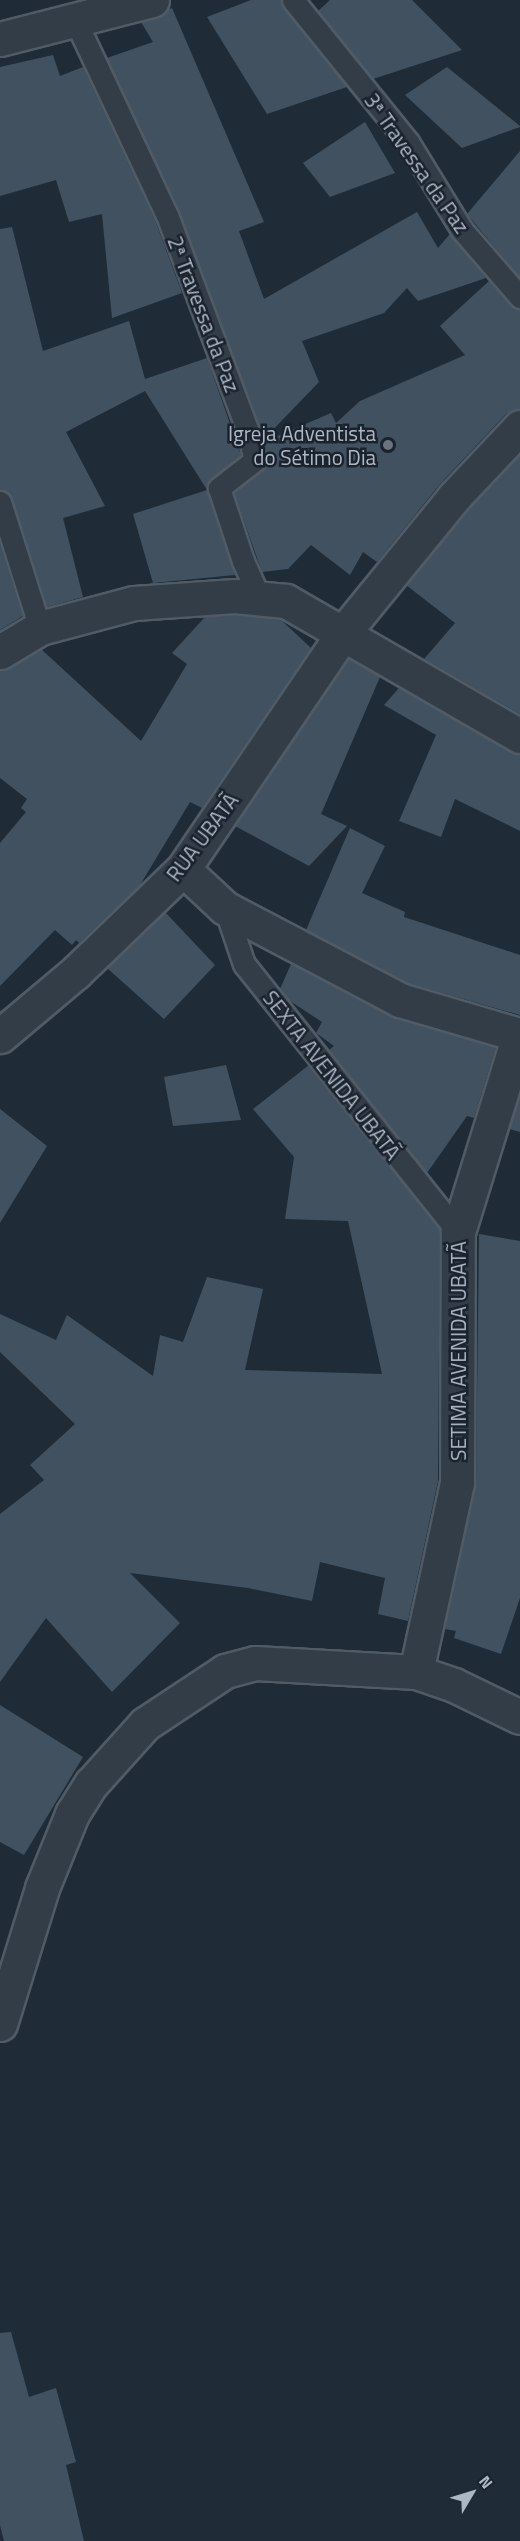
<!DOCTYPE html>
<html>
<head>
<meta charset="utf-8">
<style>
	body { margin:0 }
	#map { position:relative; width:520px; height:2541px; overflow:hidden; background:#1f2c38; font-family:"Titillium Web",sans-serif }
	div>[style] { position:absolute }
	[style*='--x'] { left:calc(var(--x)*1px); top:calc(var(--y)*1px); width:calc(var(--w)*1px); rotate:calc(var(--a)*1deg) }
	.building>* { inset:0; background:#425160 }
	.roads { filter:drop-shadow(2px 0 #505b66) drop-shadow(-2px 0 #505b66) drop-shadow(0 2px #505b66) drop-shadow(0 -2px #505b66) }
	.lane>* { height:21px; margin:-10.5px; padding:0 10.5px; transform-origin:10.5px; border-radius:10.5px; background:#333d48 }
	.street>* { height:33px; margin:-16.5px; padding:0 16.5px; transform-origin:16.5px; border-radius:16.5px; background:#333d48 }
	.dots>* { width:16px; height:16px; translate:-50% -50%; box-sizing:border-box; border:3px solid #19222d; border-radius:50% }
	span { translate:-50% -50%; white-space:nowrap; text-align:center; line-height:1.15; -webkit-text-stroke:5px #19222d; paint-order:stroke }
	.street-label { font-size:21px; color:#adb8c5 }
	.poi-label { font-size:21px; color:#adb8c5 }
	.right { translate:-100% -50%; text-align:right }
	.north { position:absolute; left:442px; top:2463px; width:60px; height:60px; -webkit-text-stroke:4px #19222d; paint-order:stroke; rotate:52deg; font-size:16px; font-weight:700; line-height:24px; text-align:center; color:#adb8c5 }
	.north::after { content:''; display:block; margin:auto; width:21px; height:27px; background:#adb8c5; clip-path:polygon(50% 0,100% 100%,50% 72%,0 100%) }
</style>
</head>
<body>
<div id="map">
	<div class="building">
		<i style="clip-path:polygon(251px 0,281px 0,347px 87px,267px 114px,207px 17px)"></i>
		<i style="clip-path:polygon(330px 0,412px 0,462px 50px,373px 79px,318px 11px)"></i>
		<i style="clip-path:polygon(172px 8px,264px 222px,239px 231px,264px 299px,417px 212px,438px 248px,450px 234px,486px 278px,418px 301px,407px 288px,384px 313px,302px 341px,319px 382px,263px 440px,179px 211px,107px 58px,153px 42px,141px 22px)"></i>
		<i style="clip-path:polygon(53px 55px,60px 76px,83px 67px,155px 220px,182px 293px,112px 318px,102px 214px,69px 222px,56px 180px,0 196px,0 67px)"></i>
		<i style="clip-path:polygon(447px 67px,520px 126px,520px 127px,462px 148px,405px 95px)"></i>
		<i style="clip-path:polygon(365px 122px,395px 173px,330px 197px,303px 163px)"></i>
		<i style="clip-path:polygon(520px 151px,520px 278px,467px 214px)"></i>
		<i style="clip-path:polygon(12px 227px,43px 351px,129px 321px,145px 379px,207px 358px,241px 455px,207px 485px,235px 575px,153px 583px,133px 514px,207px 490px,145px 391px,66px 432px,105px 506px,63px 518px,83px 597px,47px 607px,12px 498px,0 490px,0 229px)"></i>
		<i style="clip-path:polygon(489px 281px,510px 305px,520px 309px,520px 409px,506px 414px,440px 484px,377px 562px,363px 552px,350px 575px,311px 545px,288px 569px,262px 572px,234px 493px,267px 465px,264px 442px,331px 413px,336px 423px,360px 401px,465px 355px,440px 326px)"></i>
		<i style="clip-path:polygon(520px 454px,520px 714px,424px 659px,455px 623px,406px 585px,468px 509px)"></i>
		<i style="clip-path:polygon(0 544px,23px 616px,0 630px)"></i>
		<i style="clip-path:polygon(235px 615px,280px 619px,311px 648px,202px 808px,190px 802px,140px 885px,79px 943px,76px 940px,72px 945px,55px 930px,0 986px,0 843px,26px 812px,21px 808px,27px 799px,0 778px,0 671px,41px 649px,141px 741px,187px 664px,172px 653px,205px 617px)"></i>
		<i style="clip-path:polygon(349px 659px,380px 677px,321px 814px,347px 826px,309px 866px,235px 826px)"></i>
		<i style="clip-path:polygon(399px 688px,520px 755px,520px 831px,455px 799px,441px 837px,399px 821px,436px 735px,384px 705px)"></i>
		<i style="clip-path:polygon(350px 828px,385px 846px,362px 893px,405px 912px,404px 917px,520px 955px,520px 1015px,407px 983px,306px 930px)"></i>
		<i style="clip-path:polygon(165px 912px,215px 965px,164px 1019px,107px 968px)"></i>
		<i style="clip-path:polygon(291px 964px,395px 1018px,496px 1047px,474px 1118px,467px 1116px,427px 1173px,329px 1050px,334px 1046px,316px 1033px,322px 1022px,290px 1001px,280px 989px)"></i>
		<i style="clip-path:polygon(226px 1065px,241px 1120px,173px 1126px,164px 1077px)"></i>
		<i style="clip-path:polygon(309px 1065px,440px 1229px,438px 1481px,408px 1621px,378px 1614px,385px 1578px,320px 1562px,312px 1601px,248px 1588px,130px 1573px,180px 1623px,112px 1692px,46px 1618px,0 1682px,0 1514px,44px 1480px,30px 1465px,75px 1424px,0 1352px,0 1314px,56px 1340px,67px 1315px,153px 1376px,160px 1335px,183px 1342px,207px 1277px,263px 1289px,245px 1370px,382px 1374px,348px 1221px,285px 1219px,294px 1157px,253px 1109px)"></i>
		<i style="clip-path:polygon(520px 1095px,520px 1132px,509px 1129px)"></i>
		<i style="clip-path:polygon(0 1109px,47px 1146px,0 1223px)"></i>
		<i style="clip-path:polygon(479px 1234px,520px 1241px,520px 1598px,501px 1654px,454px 1638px,456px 1631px,445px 1629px,476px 1483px)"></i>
		<i style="clip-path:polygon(0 1705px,83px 1757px,24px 1855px,0 1842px)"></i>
		<i style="clip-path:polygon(11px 2332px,29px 2397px,56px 2388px,76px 2462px,66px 2465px,84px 2541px,4px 2541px,0 2525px,0 2333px)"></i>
	</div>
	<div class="roads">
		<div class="lane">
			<i style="--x:293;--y:0;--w:183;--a:51"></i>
			<i style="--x:408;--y:142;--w:103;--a:58.5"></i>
			<i style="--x:462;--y:230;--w:89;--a:49.1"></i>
			<i style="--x:76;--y:22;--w:213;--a:64.8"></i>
			<i style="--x:167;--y:215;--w:232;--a:69.5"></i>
			<i style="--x:248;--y:432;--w:29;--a:76"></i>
			<i style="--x:255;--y:460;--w:46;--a:142.1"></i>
			<i style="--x:219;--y:488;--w:77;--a:71.8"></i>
			<i style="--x:243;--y:561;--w:42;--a:65.9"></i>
			<i style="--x:0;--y:502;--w:132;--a:72.4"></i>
			<i style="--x:225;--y:908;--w:59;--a:71.3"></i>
			<i style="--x:244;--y:964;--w:343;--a:51.4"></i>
		</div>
		<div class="street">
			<i style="--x:0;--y:39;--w:157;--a:-14.4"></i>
			<i style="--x:0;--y:652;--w:47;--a:-31"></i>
			<i style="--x:40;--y:628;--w:97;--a:-14.9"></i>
			<i style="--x:134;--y:603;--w:101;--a:-4"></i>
			<i style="--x:235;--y:596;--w:51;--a:5.6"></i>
			<i style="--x:286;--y:601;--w:270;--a:30"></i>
			<i style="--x:183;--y:869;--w:57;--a:42.9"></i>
			<i style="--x:225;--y:908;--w:198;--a:27.7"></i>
			<i style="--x:400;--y:1000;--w:125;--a:16.3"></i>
			<i style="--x:0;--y:1036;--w:99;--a:-40.1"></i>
			<i style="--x:76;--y:972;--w:149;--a:-43.9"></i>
			<i style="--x:183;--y:869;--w:287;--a:-55.8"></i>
			<i style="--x:344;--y:632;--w:174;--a:-50.8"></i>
			<i style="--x:454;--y:497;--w:96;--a:-46.7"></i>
			<i style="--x:416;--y:1672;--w:193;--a:-77.8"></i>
			<i style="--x:457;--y:1483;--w:251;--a:-89.8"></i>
			<i style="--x:458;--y:1232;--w:206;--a:-72.8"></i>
			<i style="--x:0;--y:2024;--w:142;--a:-72.8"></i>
			<i style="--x:42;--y:1888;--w:80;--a:-67.9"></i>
			<i style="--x:72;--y:1814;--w:36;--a:-58"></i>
			<i style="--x:91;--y:1784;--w:81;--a:-48"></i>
			<i style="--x:145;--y:1724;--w:96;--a:-33.5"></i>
			<i style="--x:225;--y:1671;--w:31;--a:-15"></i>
			<i style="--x:255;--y:1663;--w:161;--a:3.2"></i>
			<i style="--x:416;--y:1672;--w:40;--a:18.9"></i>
			<i style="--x:454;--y:1685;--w:73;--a:25.9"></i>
		</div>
	</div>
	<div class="dots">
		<i style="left:388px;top:445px;background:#6b7280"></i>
	</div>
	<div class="street-label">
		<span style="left:417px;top:163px;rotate:55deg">3ª Travessa da Paz</span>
		<span style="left:204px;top:314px;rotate:69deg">2ª Travessa da Paz</span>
		<span style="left:202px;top:837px;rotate:-53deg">RUA UBATÃ</span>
		<span style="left:332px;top:1075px;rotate:52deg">SEXTA AVENIDA UBATÃ</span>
		<span style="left:458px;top:1351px;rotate:-90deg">SETIMA AVENIDA UBATÃ</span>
	</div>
	<div class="poi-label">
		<span class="right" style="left:376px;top:445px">Igreja Adventista<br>do Sétimo Dia</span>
	</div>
	<div class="north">N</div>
</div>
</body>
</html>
